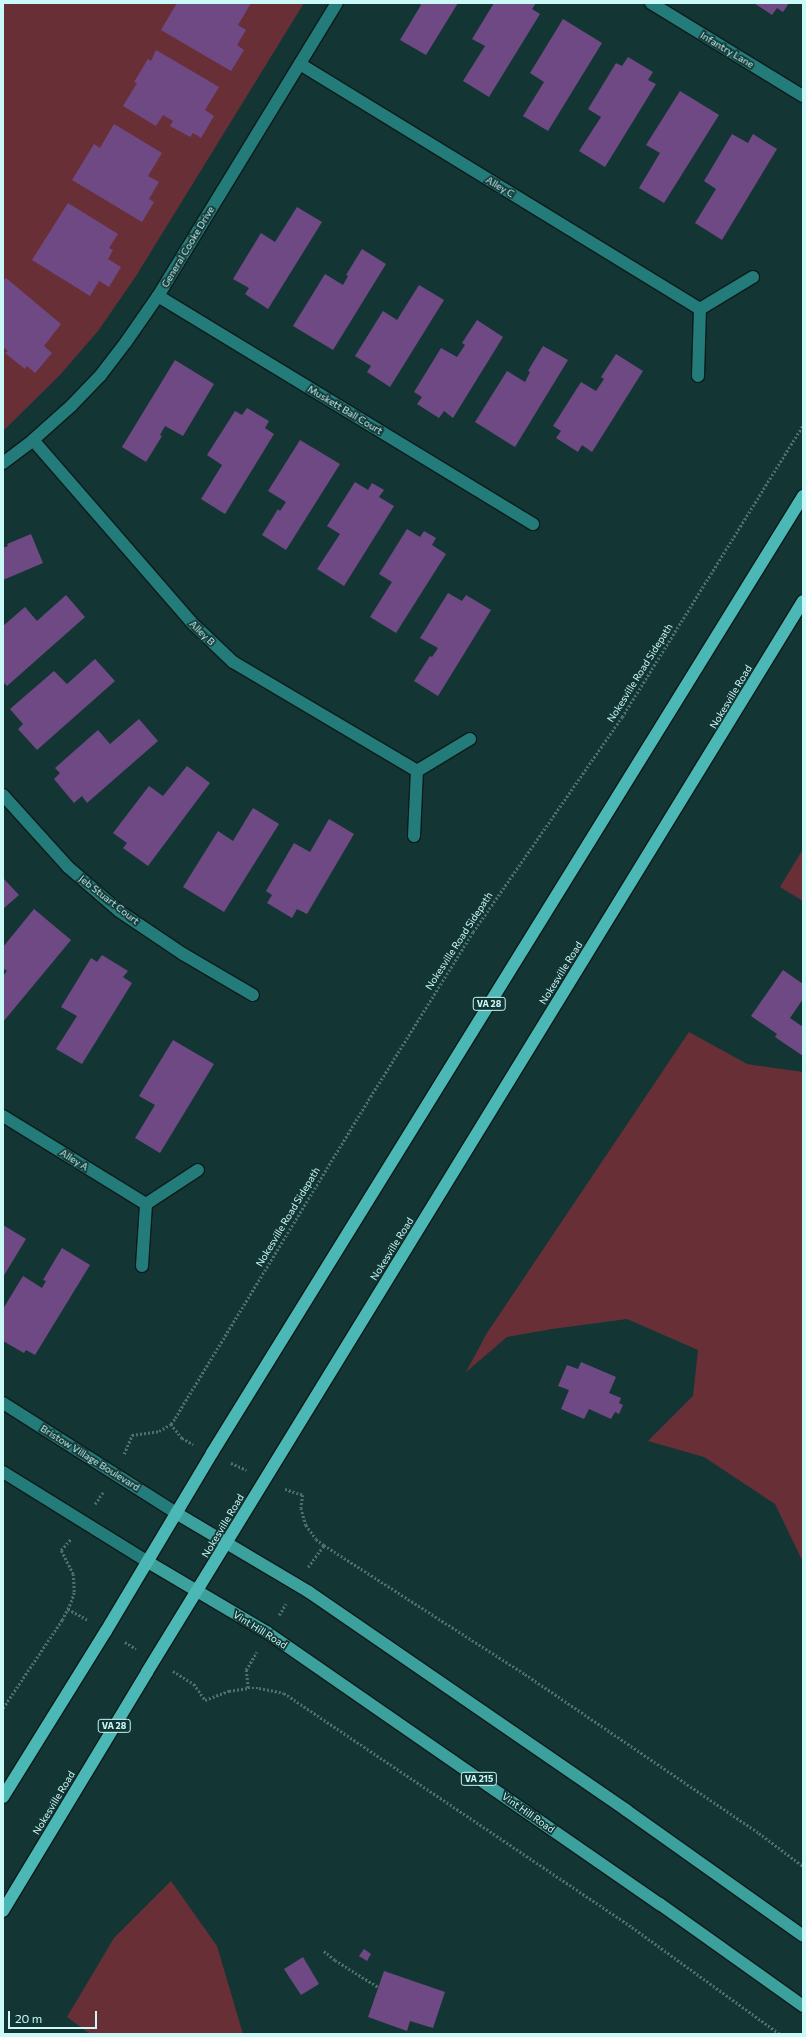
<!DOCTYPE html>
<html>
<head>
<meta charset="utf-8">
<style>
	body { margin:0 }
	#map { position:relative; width:806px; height:2037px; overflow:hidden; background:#133635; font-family:Commissioner,sans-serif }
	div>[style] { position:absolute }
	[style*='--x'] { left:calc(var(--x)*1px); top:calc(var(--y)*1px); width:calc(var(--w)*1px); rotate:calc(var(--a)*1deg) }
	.green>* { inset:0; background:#692f37 }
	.building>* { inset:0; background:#6f4983 }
	.path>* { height:2.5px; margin-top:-1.25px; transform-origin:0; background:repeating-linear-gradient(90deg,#4b7270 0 2px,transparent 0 4px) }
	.roads { filter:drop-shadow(1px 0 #0c1b1a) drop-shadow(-1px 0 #0c1b1a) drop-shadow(0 1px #0c1b1a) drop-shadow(0 -1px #0c1b1a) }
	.lane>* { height:12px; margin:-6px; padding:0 6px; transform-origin:6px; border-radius:6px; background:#237b7a }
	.street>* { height:12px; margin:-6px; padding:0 6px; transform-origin:6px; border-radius:6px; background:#237b7a }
	.primary>* { height:12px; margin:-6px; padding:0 6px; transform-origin:6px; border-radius:6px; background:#3ca09d }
	.highway>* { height:12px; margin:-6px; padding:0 6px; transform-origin:6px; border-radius:6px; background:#4cb8b5 }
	span { translate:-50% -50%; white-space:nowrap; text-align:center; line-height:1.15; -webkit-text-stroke:3.5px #133635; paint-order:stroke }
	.shield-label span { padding:1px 3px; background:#133635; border:1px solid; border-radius:3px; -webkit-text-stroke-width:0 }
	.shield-label { font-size:9px; color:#c9faf8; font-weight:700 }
	.street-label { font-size:10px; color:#c9faf8 }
	.frame { position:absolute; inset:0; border:4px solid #c9faf8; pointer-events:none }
	.scale { position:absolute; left:8px; top:2011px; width:89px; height:18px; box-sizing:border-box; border:2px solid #c9faf8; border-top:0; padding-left:5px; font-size:12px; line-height:14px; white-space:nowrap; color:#c9faf8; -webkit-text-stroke:3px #133635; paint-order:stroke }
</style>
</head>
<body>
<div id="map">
	<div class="green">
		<i style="clip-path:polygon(3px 3px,304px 3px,136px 276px,98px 331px,60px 375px,3px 431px)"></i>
		<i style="clip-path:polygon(803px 849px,803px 901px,780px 887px)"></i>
		<i style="clip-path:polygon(689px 1032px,747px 1064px,803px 1072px,803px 1562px,775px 1504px,704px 1457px,648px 1441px,693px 1396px,698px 1350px,627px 1319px,552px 1329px,507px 1337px,466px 1372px,487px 1333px)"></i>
		<i style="clip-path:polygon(171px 1881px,217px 1946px,243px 2034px,90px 2034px,67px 2017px,114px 1938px)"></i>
	</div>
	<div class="building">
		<i style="clip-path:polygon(177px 3px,251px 3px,238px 25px,246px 30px,237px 45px,244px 50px,231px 71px,161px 30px)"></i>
		<i style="clip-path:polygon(419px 3px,458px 3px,426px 55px,400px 40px,421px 5px)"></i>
		<i style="clip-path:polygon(494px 3px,536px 3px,532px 9px,540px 14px,489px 97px,463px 81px,485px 46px,472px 39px)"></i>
		<i style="clip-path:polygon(754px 3px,789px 3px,783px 12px,777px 8px,772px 15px)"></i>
		<i style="clip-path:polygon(563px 19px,602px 43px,548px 131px,523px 116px,544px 82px,530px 73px)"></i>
		<i style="clip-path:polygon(156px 50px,219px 87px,205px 110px,214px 116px,201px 138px,193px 133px,190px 137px,170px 126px,173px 121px,163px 115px,156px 126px,123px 106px,137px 83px,134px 82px,148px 59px,151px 61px)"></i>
		<i style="clip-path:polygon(628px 57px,653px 72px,648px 80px,656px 84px,605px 167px,579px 151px,601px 117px,588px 109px,616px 63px,622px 66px)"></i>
		<i style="clip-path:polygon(680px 91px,719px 115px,664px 203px,639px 188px,660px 153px,646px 145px)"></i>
		<i style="clip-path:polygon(114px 124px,162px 153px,148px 176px,159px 182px,149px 199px,154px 202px,142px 222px,72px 180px,94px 144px,100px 148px)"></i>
		<i style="clip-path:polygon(732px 134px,748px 143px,753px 134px,777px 149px,722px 240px,695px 223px,716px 189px,704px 181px)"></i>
		<i style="clip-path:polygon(68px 203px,118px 234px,109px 248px,113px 250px,108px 259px,121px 267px,109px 287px,99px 281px,90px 296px,32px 260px)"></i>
		<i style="clip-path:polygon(297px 207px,322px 222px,268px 309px,245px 294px,249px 288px,233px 279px,261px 233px,275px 242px)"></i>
		<i style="clip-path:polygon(362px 249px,386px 264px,333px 350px,293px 326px,325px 274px,343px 285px,348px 276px,346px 275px)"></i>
		<i style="clip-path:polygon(6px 278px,61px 324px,44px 346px,52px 353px,35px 373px,27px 366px,25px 369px,5px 353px,8px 351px,3px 347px,3px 281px)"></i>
		<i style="clip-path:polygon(419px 285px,444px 300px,390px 387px,367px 372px,371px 366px,355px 356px,383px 311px,397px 320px)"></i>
		<i style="clip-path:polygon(477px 320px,503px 337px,453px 418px,444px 411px,439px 418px,417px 404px,422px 397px,414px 392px,441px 348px,457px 357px,465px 345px,462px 343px)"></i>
		<i style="clip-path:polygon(543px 346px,568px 360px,515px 447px,475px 422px,507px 371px,525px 382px,530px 372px,528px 371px)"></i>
		<i style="clip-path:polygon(616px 354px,643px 371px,592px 452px,582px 445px,578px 452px,556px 438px,561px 431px,553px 426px,581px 382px,596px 391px,604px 379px,601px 377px)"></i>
		<i style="clip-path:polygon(175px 360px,214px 384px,183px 436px,165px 426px,160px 435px,162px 436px,146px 462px,122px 447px)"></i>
		<i style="clip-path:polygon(247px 408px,269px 421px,265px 428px,274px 434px,225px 514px,201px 499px,222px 465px,207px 455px,235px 411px,242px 415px)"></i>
		<i style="clip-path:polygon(300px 440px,340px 464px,286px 550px,262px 535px,278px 509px,280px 511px,286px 502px,268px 491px)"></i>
		<i style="clip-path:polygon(355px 482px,368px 490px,372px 483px,384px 490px,379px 497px,394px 506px,344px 586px,317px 569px,340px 534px,327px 526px)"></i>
		<i style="clip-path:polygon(407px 529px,420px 537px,424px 531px,436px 538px,432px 545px,446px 554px,396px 633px,370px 617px,392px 582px,379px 574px)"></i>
		<i style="clip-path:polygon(31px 534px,43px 563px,3px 580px,3px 548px,8px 546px,7px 544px)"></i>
		<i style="clip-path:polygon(448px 593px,462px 601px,466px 595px,491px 610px,438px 696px,414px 681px,430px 656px,432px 657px,438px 648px,420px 638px)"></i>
		<i style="clip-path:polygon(66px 595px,85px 617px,7px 686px,3px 682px,3px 626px,25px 607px,37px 621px)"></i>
		<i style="clip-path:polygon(95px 659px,115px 681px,37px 750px,18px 729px,23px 724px,10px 709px,54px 671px,67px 684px)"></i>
		<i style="clip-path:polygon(139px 719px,158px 741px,87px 803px,82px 796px,74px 803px,54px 779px,60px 773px,55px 768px,98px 730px,110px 744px)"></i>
		<i style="clip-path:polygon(187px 766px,210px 783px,148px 866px,123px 848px,127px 843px,113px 833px,149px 786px,163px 796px)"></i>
		<i style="clip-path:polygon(253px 808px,279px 824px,224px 912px,183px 887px,218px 831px,233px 841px)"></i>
		<i style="clip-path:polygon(329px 819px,354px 834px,307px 914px,297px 909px,292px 918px,267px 903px,272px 895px,266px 891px,294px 843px,310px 852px)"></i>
		<i style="clip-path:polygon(3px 878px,19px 895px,3px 909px)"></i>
		<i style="clip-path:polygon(34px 909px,71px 940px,3px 1022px,3px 976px,7px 971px,3px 968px,3px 947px)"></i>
		<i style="clip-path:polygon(102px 955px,128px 971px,123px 977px,132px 983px,82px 1064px,56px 1049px,77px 1016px,61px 1007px,91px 958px,97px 962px)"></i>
		<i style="clip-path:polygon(783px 970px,803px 984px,803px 999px,790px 1018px,803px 1027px,803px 1056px,775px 1037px,777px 1034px,751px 1016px)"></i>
		<i style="clip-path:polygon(173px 1040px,214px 1064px,160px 1153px,135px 1138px,155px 1105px,139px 1096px)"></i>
		<i style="clip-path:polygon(3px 1225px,26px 1239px,3px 1277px)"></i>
		<i style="clip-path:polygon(62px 1248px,90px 1265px,35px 1355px,26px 1350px,24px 1353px,3px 1341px,3px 1309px,23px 1276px,42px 1288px,46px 1281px,43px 1280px)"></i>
		<i style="clip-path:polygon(581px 1362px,616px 1377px,609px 1393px,621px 1398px,619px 1403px,623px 1405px,619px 1414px,615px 1412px,611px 1419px,589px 1409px,584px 1419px,561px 1409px,569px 1390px,558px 1386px,567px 1365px,578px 1369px)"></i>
		<i style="clip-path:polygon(364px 1949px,371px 1954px,367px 1961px,359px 1956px)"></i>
		<i style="clip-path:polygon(303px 1957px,319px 1984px,301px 1995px,284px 1969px)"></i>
		<i style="clip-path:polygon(384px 1971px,445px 1992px,433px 2028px,410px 2021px,407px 2031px,368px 2017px)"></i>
	</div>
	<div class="path">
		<i style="--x:171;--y:1424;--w:18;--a:52"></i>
		<i style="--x:182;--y:1438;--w:13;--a:29"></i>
		<i style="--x:124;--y:1454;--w:21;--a:-67"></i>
		<i style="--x:132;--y:1435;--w:27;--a:-8"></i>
		<i style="--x:159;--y:1431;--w:14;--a:-30"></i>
		<i style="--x:171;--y:1424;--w:7;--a:-56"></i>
		<i style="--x:175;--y:1418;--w:364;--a:-58.7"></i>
		<i style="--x:364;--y:1107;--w:206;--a:-58.1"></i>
		<i style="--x:473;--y:932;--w:262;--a:-55.3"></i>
		<i style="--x:622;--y:717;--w:344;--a:-58.2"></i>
		<i style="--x:231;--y:1463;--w:17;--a:24"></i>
		<i style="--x:285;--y:1489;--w:19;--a:18"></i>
		<i style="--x:303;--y:1495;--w:13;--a:99"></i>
		<i style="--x:301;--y:1508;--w:18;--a:74"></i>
		<i style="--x:306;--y:1525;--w:17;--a:54"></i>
		<i style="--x:316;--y:1539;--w:10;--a:37"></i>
		<i style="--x:324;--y:1545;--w:239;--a:32.7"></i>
		<i style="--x:525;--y:1674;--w:283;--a:34.2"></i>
		<i style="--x:759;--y:1833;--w:55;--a:36.9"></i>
		<i style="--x:95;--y:1504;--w:14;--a:-56"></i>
		<i style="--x:308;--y:1567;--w:27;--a:-54"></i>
		<i style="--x:68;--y:1609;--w:23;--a:29"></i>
		<i style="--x:279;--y:1615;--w:13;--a:-58"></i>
		<i style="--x:125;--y:1642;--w:13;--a:32"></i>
		<i style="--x:173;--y:1671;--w:25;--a:32"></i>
		<i style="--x:194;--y:1684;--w:19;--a:55"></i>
		<i style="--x:205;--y:1700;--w:26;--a:-21"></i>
		<i style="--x:229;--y:1691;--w:19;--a:-9"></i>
		<i style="--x:248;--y:1688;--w:11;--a:0"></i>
		<i style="--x:259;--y:1688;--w:25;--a:11"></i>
		<i style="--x:284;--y:1693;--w:419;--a:33.9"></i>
		<i style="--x:632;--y:1927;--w:183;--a:35.9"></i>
		<i style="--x:248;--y:1688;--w:18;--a:-96"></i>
		<i style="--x:246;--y:1670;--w:21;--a:-59"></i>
		<i style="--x:3;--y:1708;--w:106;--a:-56.2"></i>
		<i style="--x:62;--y:1620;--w:20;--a:-63"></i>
		<i style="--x:71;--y:1602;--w:10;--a:-73"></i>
		<i style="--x:74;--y:1592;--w:18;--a:-93"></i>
		<i style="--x:73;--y:1574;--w:27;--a:-117"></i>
		<i style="--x:61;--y:1550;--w:15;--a:-48"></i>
		<i style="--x:324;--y:1951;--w:14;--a:39"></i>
		<i style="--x:335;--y:1960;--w:51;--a:32.1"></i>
	</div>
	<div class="roads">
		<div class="lane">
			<i style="--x:300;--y:64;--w:469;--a:31.5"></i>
			<i style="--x:698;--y:376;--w:67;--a:-88.3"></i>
			<i style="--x:700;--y:309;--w:62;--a:-31.1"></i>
			<i style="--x:33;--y:440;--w:241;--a:49"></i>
			<i style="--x:191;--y:622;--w:58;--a:43.6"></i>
			<i style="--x:233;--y:662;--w:214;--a:30.6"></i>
			<i style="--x:414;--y:836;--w:65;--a:-87.4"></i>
			<i style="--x:417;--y:771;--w:62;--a:-31.1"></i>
			<i style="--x:3;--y:1116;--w:168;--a:31.6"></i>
			<i style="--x:142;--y:1266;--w:62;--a:-86.3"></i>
			<i style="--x:146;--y:1204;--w:62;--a:-33.2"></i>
		</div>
		<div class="street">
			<i style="--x:651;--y:3;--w:178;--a:31.5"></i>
			<i style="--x:158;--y:296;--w:439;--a:31.3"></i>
			<i style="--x:3;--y:463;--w:38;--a:-37"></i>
			<i style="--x:33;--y:440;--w:51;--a:-41.8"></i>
			<i style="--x:71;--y:406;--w:42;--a:-46"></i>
			<i style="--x:100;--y:376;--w:43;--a:-52.6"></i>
			<i style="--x:126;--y:342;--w:56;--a:-55.2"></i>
			<i style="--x:158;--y:296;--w:343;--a:-58.6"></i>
			<i style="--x:3;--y:795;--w:97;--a:47.9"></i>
			<i style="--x:68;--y:867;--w:67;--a:40.8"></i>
			<i style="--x:119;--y:911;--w:77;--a:33.9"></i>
			<i style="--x:183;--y:954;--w:81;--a:30.4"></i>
			<i style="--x:3;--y:1403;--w:205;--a:32.4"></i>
			<i style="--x:3;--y:1472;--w:171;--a:31.8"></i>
		</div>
		<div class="primary">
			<i style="--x:176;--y:1513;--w:155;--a:30.7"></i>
			<i style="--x:309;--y:1592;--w:385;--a:34.5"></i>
			<i style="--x:626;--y:1810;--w:217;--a:35.4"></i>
			<i style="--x:148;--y:1562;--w:139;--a:30.6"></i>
			<i style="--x:268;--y:1633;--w:477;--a:34.7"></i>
			<i style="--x:660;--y:1904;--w:176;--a:35.5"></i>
		</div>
		<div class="highway">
			<i style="--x:3;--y:1797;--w:195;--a:-58.2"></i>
			<i style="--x:106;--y:1631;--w:207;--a:-59.2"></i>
			<i style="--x:212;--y:1453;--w:1125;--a:-58.3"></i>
			<i style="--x:3;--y:1911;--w:279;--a:-58.9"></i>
			<i style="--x:147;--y:1672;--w:1256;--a:-58.51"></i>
		</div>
	</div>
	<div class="shield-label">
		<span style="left:489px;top:1004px">VA 28</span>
		<span style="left:114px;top:1726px">VA 28</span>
		<span style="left:479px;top:1779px">VA 215</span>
	</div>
	<div class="street-label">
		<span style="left:727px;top:50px;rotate:31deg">Infantry Lane</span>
		<span style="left:500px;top:187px;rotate:31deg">Alley C</span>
		<span style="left:188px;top:247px;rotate:-59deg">General Cooke Drive</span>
		<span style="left:345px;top:410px;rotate:31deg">Muskett Ball Court</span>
		<span style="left:202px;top:633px;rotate:44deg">Alley B</span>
		<span style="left:640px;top:673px;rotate:-58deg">Nokesville Road Sidepath</span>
		<span style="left:731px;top:697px;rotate:-59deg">Nokesville Road</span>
		<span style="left:109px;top:900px;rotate:38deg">Jeb Stuart Court</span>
		<span style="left:459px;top:941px;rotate:-57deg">Nokesville Road Sidepath</span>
		<span style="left:561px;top:973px;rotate:-58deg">Nokesville Road</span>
		<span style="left:74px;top:1160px;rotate:32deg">Alley A</span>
		<span style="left:288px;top:1217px;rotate:-59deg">Nokesville Road Sidepath</span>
		<span style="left:392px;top:1249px;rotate:-58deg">Nokesville Road</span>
		<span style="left:90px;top:1458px;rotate:32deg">Bristow Village Boulevard</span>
		<span style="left:223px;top:1526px;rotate:-59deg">Nokesville Road</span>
		<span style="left:260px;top:1630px;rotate:32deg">Vint Hill Road</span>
		<span style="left:54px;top:1803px;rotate:-59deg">Nokesville Road</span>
		<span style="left:528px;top:1813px;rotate:35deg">Vint Hill Road</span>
	</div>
	<div class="frame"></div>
	<div class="scale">20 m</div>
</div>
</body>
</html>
